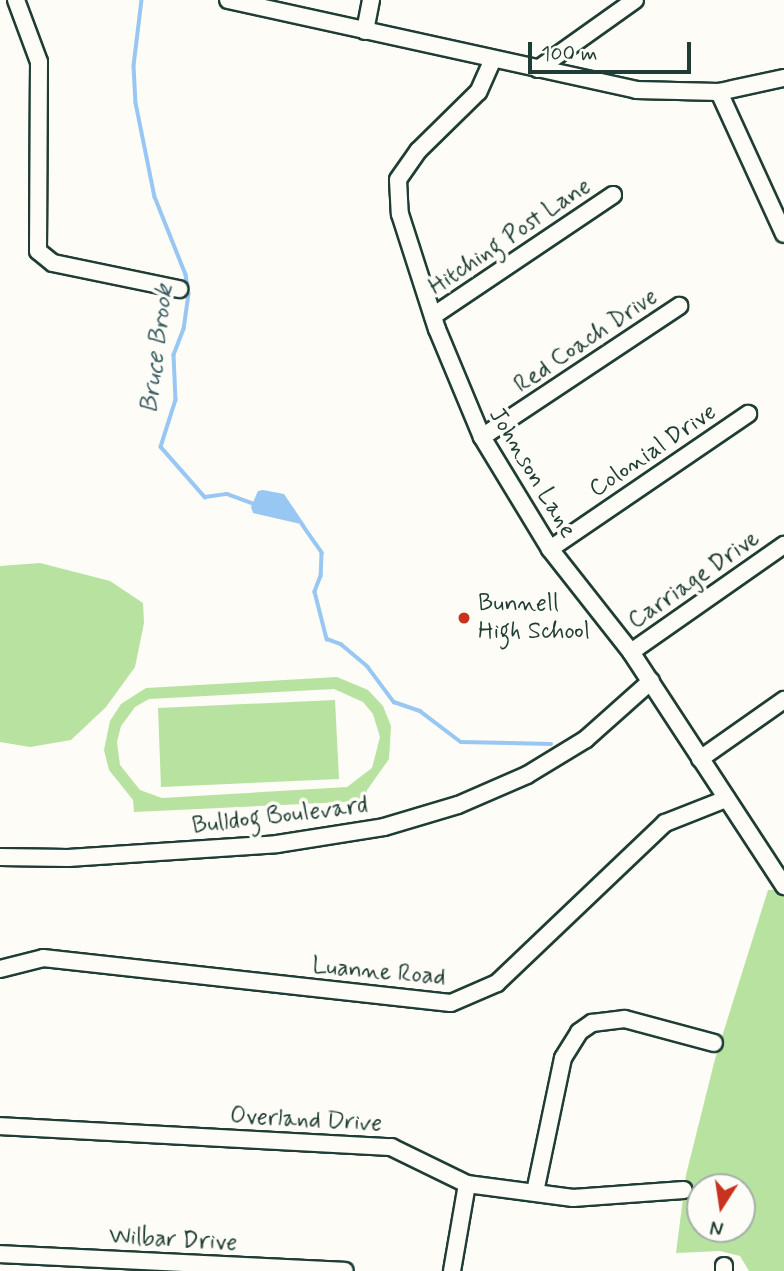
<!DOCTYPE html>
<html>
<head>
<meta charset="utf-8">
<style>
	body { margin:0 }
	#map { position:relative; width:784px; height:1271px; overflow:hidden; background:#fdfcf7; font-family:Mynerve,sans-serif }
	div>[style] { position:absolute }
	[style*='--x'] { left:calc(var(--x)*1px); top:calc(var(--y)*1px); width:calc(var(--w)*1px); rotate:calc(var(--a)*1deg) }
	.green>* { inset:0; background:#b8e29f }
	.water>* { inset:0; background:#98c7f3 }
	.stream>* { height:3.5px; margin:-1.75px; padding:0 1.75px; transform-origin:1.75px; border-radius:1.75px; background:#98c7f3 }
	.roads { filter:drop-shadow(2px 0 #1f3d34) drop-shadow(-2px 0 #1f3d34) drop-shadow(0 2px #1f3d34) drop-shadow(0 -2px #1f3d34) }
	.minor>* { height:16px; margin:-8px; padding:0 8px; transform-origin:8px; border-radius:8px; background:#fdfcf7 }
	.dots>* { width:19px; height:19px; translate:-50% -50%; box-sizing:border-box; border:4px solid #fdfcf7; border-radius:50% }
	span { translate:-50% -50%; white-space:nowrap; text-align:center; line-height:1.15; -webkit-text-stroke:7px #fdfcf7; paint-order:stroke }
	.street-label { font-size:24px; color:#1f3d34 }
	.poi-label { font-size:24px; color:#1f3d34 }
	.left { translate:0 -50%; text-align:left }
	.water-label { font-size:26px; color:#3d6064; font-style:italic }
	.north { position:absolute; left:686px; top:1173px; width:70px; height:70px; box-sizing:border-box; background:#fdfcf7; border:2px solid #a4b0a9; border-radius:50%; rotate:192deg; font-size:19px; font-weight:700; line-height:28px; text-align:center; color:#1f3d34 }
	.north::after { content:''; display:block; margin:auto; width:24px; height:32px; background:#c8321e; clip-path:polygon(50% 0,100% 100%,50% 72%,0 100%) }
	.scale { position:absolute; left:528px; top:42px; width:163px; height:32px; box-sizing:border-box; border:4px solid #1f3d34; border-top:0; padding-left:9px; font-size:21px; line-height:24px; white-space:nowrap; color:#1f3d34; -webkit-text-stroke:5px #fdfcf7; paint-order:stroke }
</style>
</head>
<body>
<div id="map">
	<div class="green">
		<i style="clip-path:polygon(40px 563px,110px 581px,143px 603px,144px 623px,135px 667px,106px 707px,71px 740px,30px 747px,0 742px,0 566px)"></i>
		<i style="clip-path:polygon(evenodd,337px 677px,368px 690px,383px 706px,391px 726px,389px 759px,367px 790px,367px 801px,134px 812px,133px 800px,109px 770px,104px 750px,110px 721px,121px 704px,146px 688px,337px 677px,334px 689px,363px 702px,373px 714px,380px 737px,372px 768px,347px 787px,162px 798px,140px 790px,120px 765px,117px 742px,121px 726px,135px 707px,149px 699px,334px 689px)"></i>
		<i style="clip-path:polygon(335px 700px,339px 779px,161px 787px,158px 708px)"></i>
		<i style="clip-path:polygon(evenodd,768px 890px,784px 890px,784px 1271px,749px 1271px,740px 1256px,720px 1251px,676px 1253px,686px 1175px,715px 1059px,768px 890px,700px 1187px,742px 1187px,742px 1229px,700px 1229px,700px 1187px)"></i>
	</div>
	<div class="water">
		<i style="clip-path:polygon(263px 490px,284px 494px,305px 525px,253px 513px,251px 507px,258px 491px)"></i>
	</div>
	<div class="stream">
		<i style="--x:142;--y:0;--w:66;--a:96.9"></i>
		<i style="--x:134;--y:66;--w:37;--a:87"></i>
		<i style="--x:136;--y:103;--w:96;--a:78.6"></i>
		<i style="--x:155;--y:197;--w:84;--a:68.3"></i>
		<i style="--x:186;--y:275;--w:19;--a:81"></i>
		<i style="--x:189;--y:294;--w:35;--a:98"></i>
		<i style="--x:184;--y:329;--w:28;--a:111"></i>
		<i style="--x:174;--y:355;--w:45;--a:87.5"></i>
		<i style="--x:176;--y:400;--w:49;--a:107.7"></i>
		<i style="--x:161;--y:447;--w:67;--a:48.7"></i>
		<i style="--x:205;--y:497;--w:22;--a:-8"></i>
		<i style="--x:227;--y:494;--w:29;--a:20"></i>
		<i style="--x:302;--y:524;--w:35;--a:55"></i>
		<i style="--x:322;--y:553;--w:23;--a:92"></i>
		<i style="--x:321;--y:576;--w:17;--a:111"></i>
		<i style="--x:315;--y:592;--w:49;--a:75.7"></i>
		<i style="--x:327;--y:639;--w:15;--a:20"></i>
		<i style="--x:341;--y:644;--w:35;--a:40"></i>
		<i style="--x:368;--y:667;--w:44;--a:53.4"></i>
		<i style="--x:394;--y:702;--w:28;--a:19"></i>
		<i style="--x:420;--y:711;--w:51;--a:37.1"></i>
		<i style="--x:461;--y:742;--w:90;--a:1.3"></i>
	</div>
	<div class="roads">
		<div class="minor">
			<i style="--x:16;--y:0;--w:66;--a:69.6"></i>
			<i style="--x:39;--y:62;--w:189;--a:90.3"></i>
			<i style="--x:38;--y:251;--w:19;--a:39"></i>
			<i style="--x:53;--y:263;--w:129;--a:11.7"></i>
			<i style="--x:228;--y:0;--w:418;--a:12.4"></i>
			<i style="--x:636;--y:90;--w:83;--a:1.4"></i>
			<i style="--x:719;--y:92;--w:66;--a:-12.2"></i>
			<i style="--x:365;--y:31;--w:32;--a:-79"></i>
			<i style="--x:493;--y:59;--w:36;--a:114"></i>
			<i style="--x:478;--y:92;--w:84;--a:135.5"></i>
			<i style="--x:418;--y:151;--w:35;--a:125"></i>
			<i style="--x:398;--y:180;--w:34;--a:87"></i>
			<i style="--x:400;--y:214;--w:121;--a:72.2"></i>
			<i style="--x:437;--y:329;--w:117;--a:67.4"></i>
			<i style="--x:482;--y:437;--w:131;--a:58.7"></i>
			<i style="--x:550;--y:549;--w:131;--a:51.8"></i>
			<i style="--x:631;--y:652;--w:280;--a:56.8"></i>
			<i style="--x:538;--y:69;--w:119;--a:-35.4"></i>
			<i style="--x:719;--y:92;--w:156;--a:65.4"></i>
			<i style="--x:433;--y:316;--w:217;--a:-33.9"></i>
			<i style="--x:482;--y:437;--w:237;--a:-33.6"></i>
			<i style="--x:550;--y:549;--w:240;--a:-34.3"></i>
			<i style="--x:631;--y:652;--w:187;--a:-35"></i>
			<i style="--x:700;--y:759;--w:103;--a:-35.1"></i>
			<i style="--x:0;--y:857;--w:68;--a:0.8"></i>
			<i style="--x:68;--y:858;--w:209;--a:-3.8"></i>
			<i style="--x:277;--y:844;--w:108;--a:-9"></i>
			<i style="--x:384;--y:827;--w:77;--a:-16.6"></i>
			<i style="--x:458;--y:805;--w:75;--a:-23.5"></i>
			<i style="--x:527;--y:775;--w:69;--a:-31.4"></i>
			<i style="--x:586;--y:739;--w:87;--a:-41.7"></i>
			<i style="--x:0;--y:969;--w:44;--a:-14.3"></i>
			<i style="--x:43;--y:958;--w:410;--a:6.3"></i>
			<i style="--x:451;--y:1003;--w:50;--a:-23.5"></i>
			<i style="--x:497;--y:983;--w:232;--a:-43.6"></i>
			<i style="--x:665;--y:823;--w:66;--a:-21.5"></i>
			<i style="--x:0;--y:1126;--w:392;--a:3.1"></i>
			<i style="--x:391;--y:1147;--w:85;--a:26"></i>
			<i style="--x:467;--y:1184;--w:107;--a:7.5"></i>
			<i style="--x:573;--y:1198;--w:111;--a:-4.1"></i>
			<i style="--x:535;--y:1192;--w:137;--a:-78.2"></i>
			<i style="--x:563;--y:1058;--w:31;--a:-58"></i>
			<i style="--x:579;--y:1032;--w:16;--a:-35"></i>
			<i style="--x:592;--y:1023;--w:33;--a:-7"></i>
			<i style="--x:625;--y:1019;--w:92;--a:15.1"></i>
			<i style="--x:0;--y:1254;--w:345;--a:2.8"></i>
			<i style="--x:724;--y:1266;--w:5;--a:90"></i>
			<i style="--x:452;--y:1271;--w:88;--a:-80.2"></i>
		</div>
	</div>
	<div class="dots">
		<i style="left:464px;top:618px;background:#c8321e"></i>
	</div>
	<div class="street-label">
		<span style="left:510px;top:237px;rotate:-34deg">Hitching Post Lane</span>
		<span style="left:586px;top:341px;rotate:-34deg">Red Coach Drive</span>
		<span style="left:653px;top:451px;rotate:-34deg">Colonial Drive</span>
		<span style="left:532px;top:473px;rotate:59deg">Johnson Lane</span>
		<span style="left:694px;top:580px;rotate:-35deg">Carriage Drive</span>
		<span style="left:280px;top:816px;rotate:-7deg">Bulldog Boulevard</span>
		<span style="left:379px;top:972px;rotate:5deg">Luanne Road</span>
		<span style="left:306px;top:1120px;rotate:3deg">Overland Drive</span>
		<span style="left:173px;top:1240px;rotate:3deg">Wilbar Drive</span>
	</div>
	<div class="poi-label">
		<span class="left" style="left:478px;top:618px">Bunnell<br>High School</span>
	</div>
	<div class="water-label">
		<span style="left:158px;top:349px;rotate:-83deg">Bruce Brook</span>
	</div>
	<div class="north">N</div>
	<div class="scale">100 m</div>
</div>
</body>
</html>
